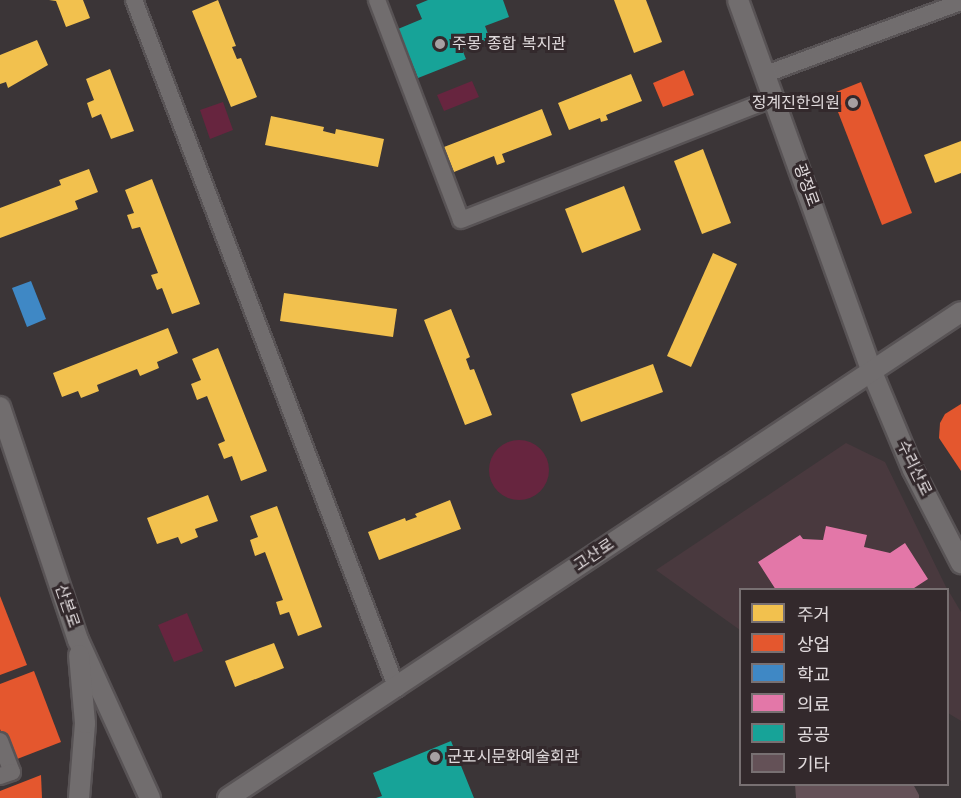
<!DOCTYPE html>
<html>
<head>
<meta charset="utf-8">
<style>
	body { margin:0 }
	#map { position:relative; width:961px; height:798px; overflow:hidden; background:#3b3537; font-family:"Work Sans","Noto Sans KR",sans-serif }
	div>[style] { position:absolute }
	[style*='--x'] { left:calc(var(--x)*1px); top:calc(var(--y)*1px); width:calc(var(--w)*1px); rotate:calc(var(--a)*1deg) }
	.built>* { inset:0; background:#49393e }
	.green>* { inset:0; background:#67253f }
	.round { border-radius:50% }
	.homes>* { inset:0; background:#f2c14e }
	.shops>* { inset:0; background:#e4572e }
	.schools>* { inset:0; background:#3f88c5 }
	.health>* { inset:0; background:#e377a8 }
	.public>* { inset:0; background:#17a398 }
	.building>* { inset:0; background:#645157 }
	.roads { filter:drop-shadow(2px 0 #585355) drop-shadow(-2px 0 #585355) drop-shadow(0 2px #585355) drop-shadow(0 -2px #585355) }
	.minor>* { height:16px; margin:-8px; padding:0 8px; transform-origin:8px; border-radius:8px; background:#716d6e }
	.tertiary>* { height:20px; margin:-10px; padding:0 10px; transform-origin:10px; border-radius:10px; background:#716d6e }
	.dots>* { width:16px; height:16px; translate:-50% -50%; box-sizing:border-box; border:3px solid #33292c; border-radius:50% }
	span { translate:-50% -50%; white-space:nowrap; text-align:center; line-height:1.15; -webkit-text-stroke:6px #33292c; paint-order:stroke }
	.poi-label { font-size:16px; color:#e0dadc }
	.left { translate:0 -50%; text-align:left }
	.right { translate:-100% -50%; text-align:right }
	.street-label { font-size:16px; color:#e0dadc }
	.legend { position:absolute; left:739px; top:588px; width:210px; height:198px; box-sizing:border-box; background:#33292c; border:2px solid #787072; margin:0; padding:8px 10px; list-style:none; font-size:18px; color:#e0dadc }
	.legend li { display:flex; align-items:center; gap:12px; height:30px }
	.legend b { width:30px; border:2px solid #787072 }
</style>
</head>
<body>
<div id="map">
	<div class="built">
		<i style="clip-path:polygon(846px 443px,885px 462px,947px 589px,740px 590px,740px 630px,656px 570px)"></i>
		<i style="clip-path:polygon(948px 590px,961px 612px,961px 721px,948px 713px)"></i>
	</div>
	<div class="green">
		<i style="clip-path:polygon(472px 81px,479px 97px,444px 111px,437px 95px)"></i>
		<i style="clip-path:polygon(223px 102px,233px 130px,210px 139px,200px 110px)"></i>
		<i class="round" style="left:489px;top:440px;width:60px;height:60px"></i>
		<i style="clip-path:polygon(187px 613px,203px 651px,174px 662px,158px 625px)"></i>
	</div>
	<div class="homes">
		<i style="clip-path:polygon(49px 0,83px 0,90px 18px,66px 27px,56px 1px)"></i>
		<i style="clip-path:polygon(218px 0,236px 46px,232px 47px,237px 59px,241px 58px,257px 97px,231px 107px,192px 11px)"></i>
		<i style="clip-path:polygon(614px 0,646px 0,662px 42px,634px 53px)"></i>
		<i style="clip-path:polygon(37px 40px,48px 65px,8px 88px,6px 82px,0 84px,0 55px)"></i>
		<i style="clip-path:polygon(110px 69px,134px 131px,111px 139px,101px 114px,92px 118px,87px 103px,94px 100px,86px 79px)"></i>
		<i style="clip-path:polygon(631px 74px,642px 101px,606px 115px,608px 120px,601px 122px,600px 118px,569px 130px,558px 103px)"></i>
		<i style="clip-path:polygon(542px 109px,552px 135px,502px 154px,505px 162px,497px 165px,494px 156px,454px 172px,444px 147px)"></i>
		<i style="clip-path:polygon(271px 116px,324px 127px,323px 131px,335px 134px,336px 129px,384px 139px,378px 167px,265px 145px)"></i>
		<i style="clip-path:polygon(961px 141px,961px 173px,935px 183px,924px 155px)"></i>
		<i style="clip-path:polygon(703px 149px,731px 223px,702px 234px,674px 161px)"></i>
		<i style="clip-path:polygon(89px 169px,98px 192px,75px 201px,78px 209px,0 238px,0 208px,61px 185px,59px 180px)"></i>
		<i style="clip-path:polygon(152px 179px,200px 304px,172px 314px,162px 288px,157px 290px,151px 275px,158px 273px,140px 227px,132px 229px,127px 215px,134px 213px,125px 190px)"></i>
		<i style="clip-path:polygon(624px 186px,641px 230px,582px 253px,565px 209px)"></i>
		<i style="clip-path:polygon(713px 253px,737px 264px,691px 367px,667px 356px)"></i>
		<i style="clip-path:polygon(284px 293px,397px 309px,393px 337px,280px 321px)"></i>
		<i style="clip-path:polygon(451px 309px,470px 357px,466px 359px,470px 370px,474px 369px,492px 415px,465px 425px,424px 320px)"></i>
		<i style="clip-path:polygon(168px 328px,178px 353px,157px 362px,159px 368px,140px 376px,137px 369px,97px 385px,99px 391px,81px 398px,78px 391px,62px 397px,53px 373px)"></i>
		<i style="clip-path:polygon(218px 348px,267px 471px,241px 481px,232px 456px,224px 459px,218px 444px,225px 441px,207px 396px,197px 400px,191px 384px,201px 380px,192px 359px)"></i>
		<i style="clip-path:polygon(653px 364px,663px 392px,581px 422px,571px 394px)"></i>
		<i style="clip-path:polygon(208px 495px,218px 521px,195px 529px,198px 537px,181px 544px,178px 537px,157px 544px,147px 518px)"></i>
		<i style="clip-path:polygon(450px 500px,461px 529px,379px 560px,368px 532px,405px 518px,406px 521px,417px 517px,415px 514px)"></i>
		<i style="clip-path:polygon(277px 506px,322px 627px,298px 636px,289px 612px,280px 615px,276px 602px,283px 600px,265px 552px,255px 556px,250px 540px,258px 537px,250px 516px)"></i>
		<i style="clip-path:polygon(274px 643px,284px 668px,235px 687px,225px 661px)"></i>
	</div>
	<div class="shops">
		<i style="clip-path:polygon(684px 70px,694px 95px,663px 107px,653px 83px)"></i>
		<i style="clip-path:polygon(861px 82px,912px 213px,882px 225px,831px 94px)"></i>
		<i style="clip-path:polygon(961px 404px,961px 471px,939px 438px,940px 423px,945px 414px)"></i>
		<i style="clip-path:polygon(0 596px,27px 665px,0 675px)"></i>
		<i style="clip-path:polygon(34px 671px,61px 742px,12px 761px,0 729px,0 684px)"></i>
		<i style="clip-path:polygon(41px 775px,42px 798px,0 798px,0 791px)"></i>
	</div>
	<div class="schools">
		<i style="clip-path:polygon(31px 281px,46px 319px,27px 327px,12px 288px)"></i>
	</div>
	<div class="health">
		<i style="clip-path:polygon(826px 526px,867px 535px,864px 547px,890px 553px,905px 543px,928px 579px,911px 590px,776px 590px,758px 562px,800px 535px,803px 539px,823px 540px)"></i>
	</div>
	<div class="public">
		<i style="clip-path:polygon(428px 0,503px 0,509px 17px,485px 26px,490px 39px,462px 49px,466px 59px,418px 78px,398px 29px,422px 19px,416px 5px)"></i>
		<i style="clip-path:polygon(451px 741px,474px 798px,376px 798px,382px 796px,373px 773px)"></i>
	</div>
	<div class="building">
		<i style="clip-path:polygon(795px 784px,913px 784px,919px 795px,919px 798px,796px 798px)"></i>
	</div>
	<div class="roads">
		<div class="minor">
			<i style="--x:134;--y:0;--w:737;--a:69.11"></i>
			<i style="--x:377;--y:0;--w:235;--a:69.1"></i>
			<i style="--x:461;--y:220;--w:336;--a:-21.3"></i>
			<i style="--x:766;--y:74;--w:208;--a:-20.3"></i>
			<i style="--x:0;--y:741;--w:33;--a:69"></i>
			<i style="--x:12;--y:772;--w:13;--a:162"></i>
		</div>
		<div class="tertiary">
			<i style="--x:738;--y:0;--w:395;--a:70.2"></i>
			<i style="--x:872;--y:372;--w:106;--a:67.3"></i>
			<i style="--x:913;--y:470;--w:105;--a:62.7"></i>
			<i style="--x:0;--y:407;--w:246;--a:71.5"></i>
			<i style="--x:78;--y:640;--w:174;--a:65.5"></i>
			<i style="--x:79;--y:798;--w:75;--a:-85.4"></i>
			<i style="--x:85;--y:723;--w:68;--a:-95"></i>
			<i style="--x:228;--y:798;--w:879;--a:-33.55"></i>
		</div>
	</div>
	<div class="dots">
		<i style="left:440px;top:44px;background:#a6a0a2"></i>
		<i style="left:853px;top:103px;background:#a6a0a2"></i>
		<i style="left:435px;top:757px;background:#a6a0a2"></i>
	</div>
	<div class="poi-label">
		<span class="left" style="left:452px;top:44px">주몽 종합 복지관</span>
		<span class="right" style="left:840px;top:103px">정계진한의원</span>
		<span class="left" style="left:447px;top:757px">군포시문화예술회관</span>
	</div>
	<div class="street-label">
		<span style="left:806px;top:185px;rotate:70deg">광정로</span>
		<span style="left:914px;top:468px;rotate:64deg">수리산로</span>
		<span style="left:594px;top:555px;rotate:-34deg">고산로</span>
		<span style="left:67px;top:606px;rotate:71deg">산본로</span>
	</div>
	<ul class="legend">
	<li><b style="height:16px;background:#f2c14e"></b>주거</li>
	<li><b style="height:16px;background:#e4572e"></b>상업</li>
	<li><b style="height:16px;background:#3f88c5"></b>학교</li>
	<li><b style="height:16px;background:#e377a8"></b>의료</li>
	<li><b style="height:16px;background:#17a398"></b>공공</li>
	<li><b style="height:16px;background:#645157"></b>기타</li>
	</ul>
</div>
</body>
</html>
